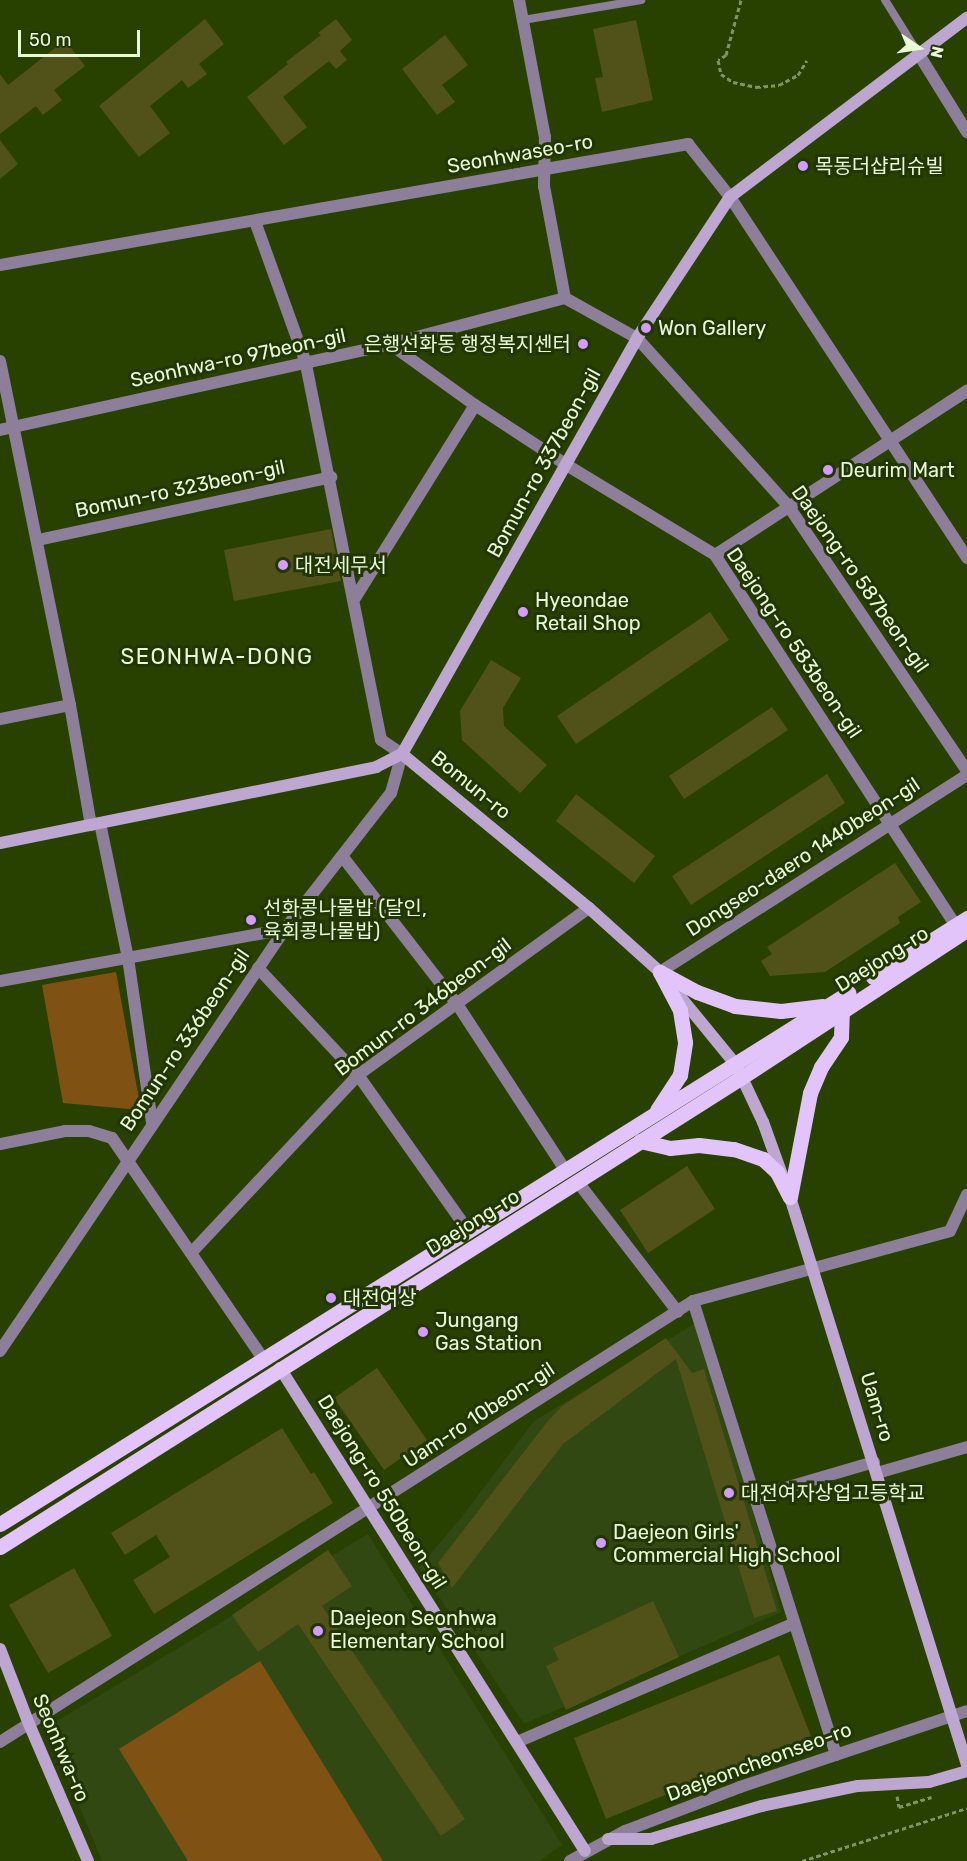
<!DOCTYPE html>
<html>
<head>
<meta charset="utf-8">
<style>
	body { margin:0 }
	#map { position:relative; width:967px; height:1861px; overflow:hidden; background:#284100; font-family:Rubik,"Noto Sans KR",sans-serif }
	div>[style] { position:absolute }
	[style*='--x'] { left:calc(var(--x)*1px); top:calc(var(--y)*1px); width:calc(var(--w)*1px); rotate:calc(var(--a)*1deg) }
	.built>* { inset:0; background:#314812 }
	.green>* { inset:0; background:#7f5214 }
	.building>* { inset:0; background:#51511a }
	.path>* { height:3px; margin-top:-1.5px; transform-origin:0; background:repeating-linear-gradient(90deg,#809563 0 4.5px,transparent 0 7.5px) }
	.lane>* { height:8px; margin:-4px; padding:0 4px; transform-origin:4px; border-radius:4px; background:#8d7f99 }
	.street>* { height:12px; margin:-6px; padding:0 6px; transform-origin:6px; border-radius:6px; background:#8d7f99 }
	.secondary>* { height:12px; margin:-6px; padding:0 6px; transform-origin:6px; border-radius:6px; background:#bda6d0 }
	.primary>* { height:15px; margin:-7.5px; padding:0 7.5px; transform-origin:7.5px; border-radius:7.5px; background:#e2c4fa }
	.dots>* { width:16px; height:16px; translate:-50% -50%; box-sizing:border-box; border:3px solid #223504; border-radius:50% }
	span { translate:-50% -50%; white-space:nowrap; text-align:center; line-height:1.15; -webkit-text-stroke:6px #223504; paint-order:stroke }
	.street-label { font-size:20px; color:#e8f9d8 }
	.poi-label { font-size:20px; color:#e8f9d8 }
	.left { translate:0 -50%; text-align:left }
	.right { translate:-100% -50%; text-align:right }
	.quarter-label { font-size:22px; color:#e8f9d8; letter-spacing:1.5px }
	.north { position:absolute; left:889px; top:18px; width:60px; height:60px; -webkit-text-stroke:4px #223504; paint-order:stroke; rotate:103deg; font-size:16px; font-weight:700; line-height:24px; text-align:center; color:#e8f9d8 }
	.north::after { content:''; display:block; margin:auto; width:21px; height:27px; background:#e8f9d8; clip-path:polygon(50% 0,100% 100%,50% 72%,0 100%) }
	.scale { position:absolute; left:18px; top:30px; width:122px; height:27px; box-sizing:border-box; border:3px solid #e8f9d8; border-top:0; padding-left:8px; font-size:18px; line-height:21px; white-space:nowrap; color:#e8f9d8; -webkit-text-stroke:4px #223504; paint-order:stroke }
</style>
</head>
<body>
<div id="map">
	<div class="built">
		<i style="clip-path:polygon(699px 1321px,781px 1612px,524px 1724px,419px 1567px,461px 1518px,534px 1421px)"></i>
		<i style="clip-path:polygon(368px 1534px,562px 1845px,539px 1861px,102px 1861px,47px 1727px)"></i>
	</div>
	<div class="green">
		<i style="clip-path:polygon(116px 972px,141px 1110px,63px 1103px,42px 985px)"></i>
		<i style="clip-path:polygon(260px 1661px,383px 1861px,188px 1861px,119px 1749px)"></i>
	</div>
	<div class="building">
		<i style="clip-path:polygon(205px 19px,224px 44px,199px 64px,207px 74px,188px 88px,182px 80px,150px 106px,170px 133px,139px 157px,99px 106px)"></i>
		<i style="clip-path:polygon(336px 19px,352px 40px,340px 51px,347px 60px,336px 69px,329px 61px,283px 97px,307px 127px,284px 145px,247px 97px,288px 64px,286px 62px,321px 35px,318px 33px)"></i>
		<i style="clip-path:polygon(636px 20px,653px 100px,602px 112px,595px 78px,603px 77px,593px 29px)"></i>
		<i style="clip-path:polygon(445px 35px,468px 65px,442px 85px,455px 102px,437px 115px,402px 69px)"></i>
		<i style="clip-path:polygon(65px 40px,85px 66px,54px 90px,62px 100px,43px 115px,36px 106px,0 134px,0 74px,8px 85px)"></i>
		<i style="clip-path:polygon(0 140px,18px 164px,0 179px)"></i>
		<i style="clip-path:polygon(331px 529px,341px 581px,234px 601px,224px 550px)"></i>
		<i style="clip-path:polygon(710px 612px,729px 640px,576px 744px,557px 716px)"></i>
		<i style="clip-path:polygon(491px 660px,521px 678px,503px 708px,504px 726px,547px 765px,520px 793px,462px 740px,460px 711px)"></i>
		<i style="clip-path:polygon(772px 707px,788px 730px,684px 799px,669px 776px)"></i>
		<i style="clip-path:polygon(827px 774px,845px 803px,691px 905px,672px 876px)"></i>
		<i style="clip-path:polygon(576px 794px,655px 856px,634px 883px,556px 821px)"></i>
		<i style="clip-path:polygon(895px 863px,921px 902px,898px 917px,900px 923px,825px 972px,770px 976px,761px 961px,772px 954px,767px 947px)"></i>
		<i style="clip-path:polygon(687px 1166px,715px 1209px,648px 1253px,620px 1210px)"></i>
		<i style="clip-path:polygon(666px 1338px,692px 1373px,704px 1369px,777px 1611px,754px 1618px,676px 1359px,563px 1444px,452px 1588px,438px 1563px,547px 1422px,562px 1406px)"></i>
		<i style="clip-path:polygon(377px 1368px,427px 1440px,384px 1470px,334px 1398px)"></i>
		<i style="clip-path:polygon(282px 1428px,311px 1474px,314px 1472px,333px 1503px,154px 1614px,133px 1580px,170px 1557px,156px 1535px,125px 1555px,111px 1533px)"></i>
		<i style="clip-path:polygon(328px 1550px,352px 1586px,322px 1606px,465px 1819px,441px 1836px,298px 1624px,258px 1652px,232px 1615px)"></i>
		<i style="clip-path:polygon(74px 1568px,112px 1636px,48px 1673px,9px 1605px)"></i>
		<i style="clip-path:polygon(653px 1601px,679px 1657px,566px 1710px,546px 1666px,559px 1660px,553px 1648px)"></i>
		<i style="clip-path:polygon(779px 1655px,811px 1736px,606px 1819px,574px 1738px)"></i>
	</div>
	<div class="path">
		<i style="--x:741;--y:0;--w:57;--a:105.3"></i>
		<i style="--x:726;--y:55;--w:9;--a:148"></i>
		<i style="--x:718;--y:60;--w:14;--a:78"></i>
		<i style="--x:721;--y:74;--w:14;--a:34"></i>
		<i style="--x:733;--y:82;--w:24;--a:12"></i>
		<i style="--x:756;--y:87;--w:23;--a:-5"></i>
		<i style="--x:779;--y:85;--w:21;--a:-28"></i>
		<i style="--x:798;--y:75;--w:17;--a:-59"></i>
		<i style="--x:897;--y:1796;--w:11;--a:80"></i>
		<i style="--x:899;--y:1807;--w:34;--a:-17"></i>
		<i style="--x:802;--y:1861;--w:173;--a:-17.8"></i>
	</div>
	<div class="lane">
		<i style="--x:885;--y:0;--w:62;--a:58.1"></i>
		<i style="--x:523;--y:20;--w:120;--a:-9.6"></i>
	</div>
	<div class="street">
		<i style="--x:519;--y:0;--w:139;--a:79.3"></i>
		<i style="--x:545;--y:137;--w:49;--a:91.2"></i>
		<i style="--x:544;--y:186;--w:114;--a:79.4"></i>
		<i style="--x:918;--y:53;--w:93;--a:58.2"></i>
		<i style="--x:0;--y:265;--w:699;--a:-9.97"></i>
		<i style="--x:688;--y:144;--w:68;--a:51.6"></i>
		<i style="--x:730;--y:197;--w:432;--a:56.7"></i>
		<i style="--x:565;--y:298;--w:82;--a:29.1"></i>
		<i style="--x:637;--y:338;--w:227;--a:48"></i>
		<i style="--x:789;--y:507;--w:318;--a:56"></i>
		<i style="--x:390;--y:344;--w:105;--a:35.7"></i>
		<i style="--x:475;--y:405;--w:108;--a:33.2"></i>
		<i style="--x:565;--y:464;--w:175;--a:31.2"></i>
		<i style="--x:715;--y:555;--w:441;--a:57"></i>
		<i style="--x:0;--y:361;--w:351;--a:78.5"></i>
		<i style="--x:70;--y:705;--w:122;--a:80.1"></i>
		<i style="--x:0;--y:430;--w:399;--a:-12.4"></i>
		<i style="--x:390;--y:344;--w:181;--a:-14.7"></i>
		<i style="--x:38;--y:540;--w:300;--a:-12.1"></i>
		<i style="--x:715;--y:555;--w:301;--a:-33.1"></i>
		<i style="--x:355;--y:598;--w:227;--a:-58.1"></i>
		<i style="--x:0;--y:719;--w:71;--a:-11.3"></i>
		<i style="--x:100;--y:823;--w:138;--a:78.3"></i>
		<i style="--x:128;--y:958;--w:167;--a:81.7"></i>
		<i style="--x:342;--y:856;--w:187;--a:52.2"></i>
		<i style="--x:457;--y:1004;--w:199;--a:56.9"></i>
		<i style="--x:258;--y:968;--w:146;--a:46.9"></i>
		<i style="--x:358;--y:1075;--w:192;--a:54.7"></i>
		<i style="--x:660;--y:972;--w:365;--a:-32.7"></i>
		<i style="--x:0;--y:981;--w:290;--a:-10.3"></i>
		<i style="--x:0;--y:1144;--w:66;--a:-11.3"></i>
		<i style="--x:65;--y:1131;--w:24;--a:0"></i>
		<i style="--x:89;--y:1131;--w:24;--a:17"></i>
		<i style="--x:112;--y:1138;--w:269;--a:55.6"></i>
		<i style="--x:577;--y:1181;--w:165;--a:52.4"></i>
		<i style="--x:191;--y:1253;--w:244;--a:-46.8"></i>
		<i style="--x:358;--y:1075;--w:285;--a:-35.9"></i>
		<i style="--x:693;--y:1301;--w:476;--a:72.5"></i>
		<i style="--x:0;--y:1351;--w:509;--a:-55.97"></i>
		<i style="--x:285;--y:929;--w:172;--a:-52.1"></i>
		<i style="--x:391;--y:793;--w:41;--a:-74.2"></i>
		<i style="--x:402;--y:754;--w:25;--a:-146"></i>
		<i style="--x:381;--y:740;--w:384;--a:-101.3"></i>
		<i style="--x:306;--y:363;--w:151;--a:-109.8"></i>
		<i style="--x:877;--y:1473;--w:94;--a:-16.1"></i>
		<i style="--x:754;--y:1497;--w:125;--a:-16.3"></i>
		<i style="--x:0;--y:1742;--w:821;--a:-32.47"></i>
		<i style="--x:693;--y:1301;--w:266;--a:-15.2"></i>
		<i style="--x:950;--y:1231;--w:40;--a:-65"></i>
		<i style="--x:517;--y:1742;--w:301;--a:-23.2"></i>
		<i style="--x:570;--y:1861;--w:63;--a:-28.6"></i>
		<i style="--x:625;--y:1831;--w:123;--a:-20.9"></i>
		<i style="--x:740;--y:1787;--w:239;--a:-18.5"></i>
	</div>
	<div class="secondary">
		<i style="--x:402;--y:754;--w:242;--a:39.5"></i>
		<i style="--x:589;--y:908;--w:96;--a:42"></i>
		<i style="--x:660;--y:972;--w:120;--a:50.7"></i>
		<i style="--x:736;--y:1065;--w:63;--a:64.7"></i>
		<i style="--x:763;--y:1122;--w:80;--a:70.2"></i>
		<i style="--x:790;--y:1197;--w:595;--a:72.69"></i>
		<i style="--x:402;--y:754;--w:478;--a:-60.5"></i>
		<i style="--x:637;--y:338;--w:169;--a:-56.6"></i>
		<i style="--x:730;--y:197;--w:297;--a:-37.1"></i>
		<i style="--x:0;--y:843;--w:384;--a:-11.4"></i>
		<i style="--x:376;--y:767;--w:29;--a:-27"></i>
		<i style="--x:280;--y:1368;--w:571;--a:57.73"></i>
		<i style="--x:0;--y:1649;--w:80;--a:68.9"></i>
		<i style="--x:29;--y:1724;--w:149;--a:66.7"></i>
		<i style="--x:608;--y:1839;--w:43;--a:0"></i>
		<i style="--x:651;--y:1839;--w:116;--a:-16.6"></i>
		<i style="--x:762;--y:1806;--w:98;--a:-11.8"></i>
		<i style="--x:858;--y:1786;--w:71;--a:-3.2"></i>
		<i style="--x:929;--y:1782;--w:40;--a:-16"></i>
	</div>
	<div class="primary">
		<i style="--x:660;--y:972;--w:42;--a:28.4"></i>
		<i style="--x:697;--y:992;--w:40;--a:20.2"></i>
		<i style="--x:735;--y:1006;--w:46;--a:6.2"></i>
		<i style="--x:781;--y:1011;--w:42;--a:-6.8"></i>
		<i style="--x:873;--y:977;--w:111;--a:-32.1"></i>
		<i style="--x:657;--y:1110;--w:42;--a:-56.7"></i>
		<i style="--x:680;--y:1075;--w:33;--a:-81"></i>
		<i style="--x:685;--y:1042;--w:32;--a:-99"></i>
		<i style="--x:680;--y:1010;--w:43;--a:-117.8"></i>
		<i style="--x:640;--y:1141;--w:31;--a:13"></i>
		<i style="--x:670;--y:1148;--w:29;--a:-6"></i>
		<i style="--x:699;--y:1145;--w:35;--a:7"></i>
		<i style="--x:734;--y:1149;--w:31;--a:19"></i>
		<i style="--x:763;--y:1159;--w:19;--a:43"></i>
		<i style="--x:777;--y:1172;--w:28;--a:63"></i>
		<i style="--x:790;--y:1197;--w:106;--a:-79.1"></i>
		<i style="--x:810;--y:1093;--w:28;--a:-67"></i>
		<i style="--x:821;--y:1067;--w:36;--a:-56"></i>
		<i style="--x:841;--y:1037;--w:27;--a:-88"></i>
		<i style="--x:0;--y:1524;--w:1001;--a:-32.05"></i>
		<i style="--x:0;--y:1547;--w:878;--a:-32.35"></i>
		<i style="--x:742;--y:1077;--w:269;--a:-33.2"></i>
	</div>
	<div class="dots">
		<i style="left:803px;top:166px;background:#d39cfc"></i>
		<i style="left:646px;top:328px;background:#d39cfc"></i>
		<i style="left:583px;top:344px;background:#d39cfc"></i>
		<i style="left:828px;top:470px;background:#d39cfc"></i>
		<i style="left:283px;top:565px;background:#d39cfc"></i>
		<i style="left:523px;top:612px;background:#d39cfc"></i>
		<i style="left:251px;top:920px;background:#d39cfc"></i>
		<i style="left:331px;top:1298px;background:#d39cfc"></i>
		<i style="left:423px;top:1332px;background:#d39cfc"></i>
		<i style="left:729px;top:1493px;background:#d39cfc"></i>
		<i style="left:601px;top:1543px;background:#d39cfc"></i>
		<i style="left:318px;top:1631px;background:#d39cfc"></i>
	</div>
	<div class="street-label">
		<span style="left:520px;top:154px;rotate:-10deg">Seonhwaseo-ro</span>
		<span style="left:238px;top:358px;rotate:-12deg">Seonhwa-ro 97beon-gil</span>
		<span style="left:544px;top:463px;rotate:-61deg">Bomun-ro 337beon-gil</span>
		<span style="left:180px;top:489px;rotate:-12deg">Bomun-ro 323beon-gil</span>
		<span style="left:860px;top:579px;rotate:55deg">Daejong-ro 587beon-gil</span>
		<span style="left:794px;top:643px;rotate:56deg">Daejong-ro 583beon-gil</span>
		<span style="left:471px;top:785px;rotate:39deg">Bomun-ro</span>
		<span style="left:803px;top:857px;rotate:-33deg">Dongseo-daero 1440beon-gil</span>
		<span style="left:882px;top:959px;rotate:-32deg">Daejong-ro</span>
		<span style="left:423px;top:1007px;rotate:-37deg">Bomun-ro 346beon-gil</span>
		<span style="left:185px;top:1040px;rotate:-56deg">Bomun-ro 336beon-gil</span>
		<span style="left:473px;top:1222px;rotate:-32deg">Daejong-ro</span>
		<span style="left:877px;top:1407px;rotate:73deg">Uam-ro</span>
		<span style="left:479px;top:1415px;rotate:-33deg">Uam-ro 10beon-gil</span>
		<span style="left:382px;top:1492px;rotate:58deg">Daejong-ro 550beon-gil</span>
		<span style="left:61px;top:1748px;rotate:67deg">Seonhwa-ro</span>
		<span style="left:759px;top:1762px;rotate:-20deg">Daejeoncheonseo-ro</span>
	</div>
	<div class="poi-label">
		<span class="left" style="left:815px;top:166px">목동더샵리슈빌</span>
		<span class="left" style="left:658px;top:328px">Won Gallery</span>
		<span class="right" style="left:571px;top:344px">은행선화동 행정복지센터</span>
		<span class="left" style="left:840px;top:470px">Deurim Mart</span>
		<span class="left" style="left:295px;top:565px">대전세무서</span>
		<span class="left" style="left:535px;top:612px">Hyeondae<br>Retail Shop</span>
		<span class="left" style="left:263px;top:920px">선화콩나물밥 (달인,<br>육회콩나물밥)</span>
		<span class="left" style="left:343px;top:1298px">대전여상</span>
		<span class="left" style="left:435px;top:1332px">Jungang<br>Gas Station</span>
		<span class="left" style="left:741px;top:1493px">대전여자상업고등학교</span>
		<span class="left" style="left:613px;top:1544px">Daejeon Girls'<br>Commercial High School</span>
		<span class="left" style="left:330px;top:1630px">Daejeon Seonhwa<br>Elementary School</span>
	</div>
	<div class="quarter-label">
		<span style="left:217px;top:657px">SEONHWA-DONG</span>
	</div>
	<div class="north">N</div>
	<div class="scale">50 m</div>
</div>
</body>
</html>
